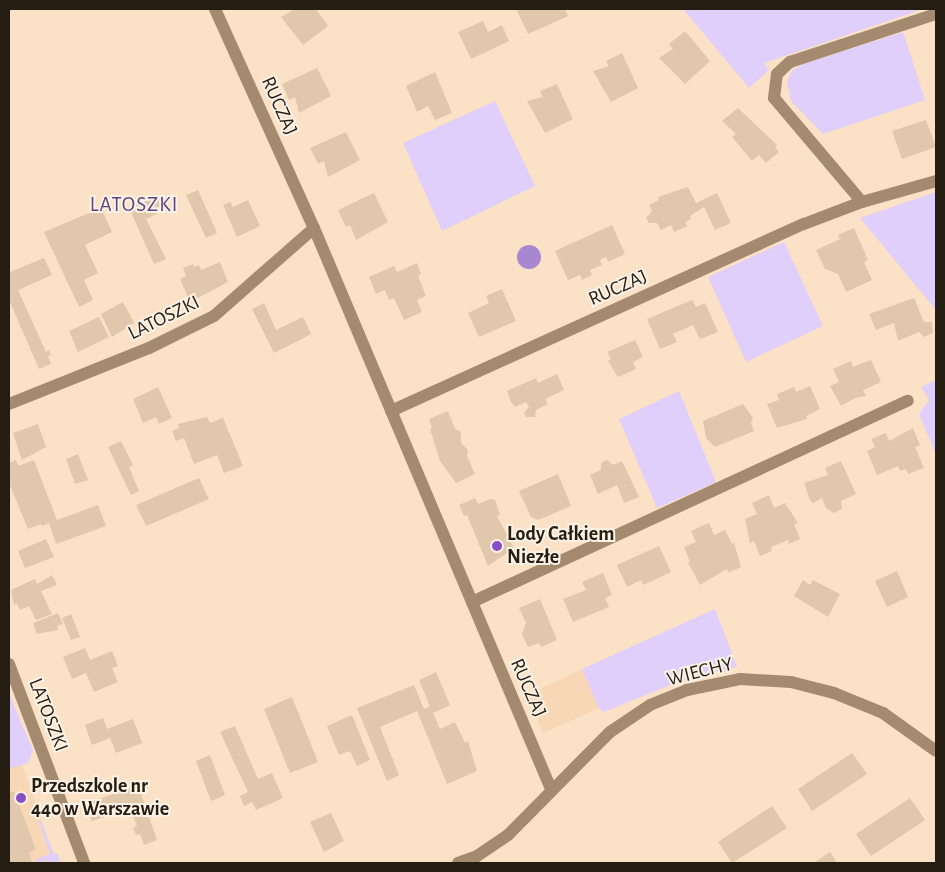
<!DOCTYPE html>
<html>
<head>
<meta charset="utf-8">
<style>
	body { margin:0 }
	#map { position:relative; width:945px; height:872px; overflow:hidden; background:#fbe1c5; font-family:"Alegreya Sans",sans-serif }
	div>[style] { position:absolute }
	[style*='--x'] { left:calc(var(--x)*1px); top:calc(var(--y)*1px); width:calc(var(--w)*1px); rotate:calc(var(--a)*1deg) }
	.built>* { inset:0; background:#f7d7b5 }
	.green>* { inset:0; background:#e0cefb }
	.water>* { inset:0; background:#a788d0 }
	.round { border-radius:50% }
	.building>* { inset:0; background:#e1c7ab }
	.minor>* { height:12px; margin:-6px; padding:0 6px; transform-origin:6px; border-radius:6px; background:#a48b70 }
	.dots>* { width:14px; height:14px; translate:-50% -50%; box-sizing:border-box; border:2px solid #fcf2e6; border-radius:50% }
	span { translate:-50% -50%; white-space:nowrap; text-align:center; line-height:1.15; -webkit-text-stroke:4px #fcf2e6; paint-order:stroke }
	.street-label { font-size:20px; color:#261d12 }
	.poi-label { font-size:20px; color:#261d12; font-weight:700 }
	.left { translate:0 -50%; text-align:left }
	.neighbourhood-label { font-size:21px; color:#5e427e; letter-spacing:1px }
	.frame { position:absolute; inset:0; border:10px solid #261d12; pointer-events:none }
</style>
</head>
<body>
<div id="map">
	<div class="built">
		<i style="clip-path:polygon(582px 669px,599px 708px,543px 733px,527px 695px)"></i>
		<i style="clip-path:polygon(9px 715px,21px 762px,57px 863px,9px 863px)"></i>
	</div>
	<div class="green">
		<i style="clip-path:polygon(683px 9px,923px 9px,764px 63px,769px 70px,749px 88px)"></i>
		<i style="clip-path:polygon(903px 32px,925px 100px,823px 134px,791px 101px,787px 82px,792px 71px,803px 64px)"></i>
		<i style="clip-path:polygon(495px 101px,535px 186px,442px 231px,403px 143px)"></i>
		<i style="clip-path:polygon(936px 192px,936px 310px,860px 218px)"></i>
		<i style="clip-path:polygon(784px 242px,823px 326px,746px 362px,708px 277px)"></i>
		<i style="clip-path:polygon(936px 380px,936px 455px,919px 414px,929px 400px,921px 387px)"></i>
		<i style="clip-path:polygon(679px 391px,716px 482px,657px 508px,619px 419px)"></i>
		<i style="clip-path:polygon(715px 609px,737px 667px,685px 679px,604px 712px,599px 708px,582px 669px)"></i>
		<i style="clip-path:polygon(9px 694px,33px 750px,28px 763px,10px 768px)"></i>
		<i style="clip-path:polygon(41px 820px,53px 853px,58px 855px,61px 863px,49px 863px,47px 860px,36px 863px,35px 860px,50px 854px,39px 821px)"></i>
	</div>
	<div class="water">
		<i class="round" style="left:517px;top:245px;width:24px;height:24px"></i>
	</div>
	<div class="building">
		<i style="clip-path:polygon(295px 9px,316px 9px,328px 26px,303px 45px,281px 17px)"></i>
		<i style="clip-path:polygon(516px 9px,565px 9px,568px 16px,528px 34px)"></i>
		<i style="clip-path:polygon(483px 21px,488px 32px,502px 25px,509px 41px,471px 59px,458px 32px)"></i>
		<i style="clip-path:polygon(685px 31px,710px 61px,685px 84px,659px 58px,673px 49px,669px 44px)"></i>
		<i style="clip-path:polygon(622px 53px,638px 88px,611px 102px,593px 71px,609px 66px,606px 61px)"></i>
		<i style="clip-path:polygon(317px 68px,331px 96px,299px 113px,295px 97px,289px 100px,282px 84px)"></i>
		<i style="clip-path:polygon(435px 72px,452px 113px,435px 120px,428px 106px,417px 112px,406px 86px)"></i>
		<i style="clip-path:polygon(557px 84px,573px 119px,545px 133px,527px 101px,543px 97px,540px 91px)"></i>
		<i style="clip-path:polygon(738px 108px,777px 145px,775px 147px,779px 152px,766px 163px,759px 155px,752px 161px,732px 137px,736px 134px,722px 121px)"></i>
		<i style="clip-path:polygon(926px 120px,936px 147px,902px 159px,892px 131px)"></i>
		<i style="clip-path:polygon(346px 132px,360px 160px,328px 177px,324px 161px,318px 164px,310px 148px)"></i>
		<i style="clip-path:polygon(688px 187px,696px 203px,717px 193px,731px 223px,715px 230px,704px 207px,690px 216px,691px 219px,685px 222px,687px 226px,674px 232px,671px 225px,661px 230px,657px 223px,649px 223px,646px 218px,652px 211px,649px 205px,659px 200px,658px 197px)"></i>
		<i style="clip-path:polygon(198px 190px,217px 233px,206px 238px,186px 195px)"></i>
		<i style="clip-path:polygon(374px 193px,388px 222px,356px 240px,350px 225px,346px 227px,338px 210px)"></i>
		<i style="clip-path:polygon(157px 196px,163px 211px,146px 219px,166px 259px,154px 264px,129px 208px)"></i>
		<i style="clip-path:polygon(248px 200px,260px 226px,237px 237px,223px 205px,230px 202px,233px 207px)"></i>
		<i style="clip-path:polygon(101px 208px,112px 232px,85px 245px,98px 273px,84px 280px,93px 300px,79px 307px,44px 232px)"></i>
		<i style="clip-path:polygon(612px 225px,625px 254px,608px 262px,606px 257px,600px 260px,602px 265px,590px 270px,592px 275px,582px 280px,580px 275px,568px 280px,555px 251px)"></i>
		<i style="clip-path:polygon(854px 228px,868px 260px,864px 262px,872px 280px,846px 292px,838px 274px,825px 269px,816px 250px,840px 239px,838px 235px)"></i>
		<i style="clip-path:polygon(44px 258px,52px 275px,18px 290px,46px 352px,49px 350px,51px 355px,48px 356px,51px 364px,39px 369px,9px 300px,9px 269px,10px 272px)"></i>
		<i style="clip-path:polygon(220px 262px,228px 282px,190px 302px,180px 279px,186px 276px,183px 268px,193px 264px,194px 267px,199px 265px,201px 270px)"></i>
		<i style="clip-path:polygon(417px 263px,421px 274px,418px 276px,426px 296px,417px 300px,422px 312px,404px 320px,394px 298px,389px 300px,385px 290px,376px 294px,369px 277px,394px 266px,397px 272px)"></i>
		<i style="clip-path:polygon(502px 289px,516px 321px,479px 337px,468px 313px,489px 303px,486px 296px)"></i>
		<i style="clip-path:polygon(914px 298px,924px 322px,932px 322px,933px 333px,924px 337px,919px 332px,898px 341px,894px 323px,876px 330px,869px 314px)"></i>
		<i style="clip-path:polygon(692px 300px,696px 307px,705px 303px,718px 332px,700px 339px,693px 325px,673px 334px,677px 342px,660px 349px,647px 319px)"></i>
		<i style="clip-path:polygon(123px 302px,134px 323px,112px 337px,101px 314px)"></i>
		<i style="clip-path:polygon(264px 303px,276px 330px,303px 317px,311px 334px,274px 353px,252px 309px)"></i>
		<i style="clip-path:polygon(99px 317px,109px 337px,78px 352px,69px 331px)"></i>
		<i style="clip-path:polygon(635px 340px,643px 357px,633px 362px,636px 369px,618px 377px,608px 361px,611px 359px,607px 352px)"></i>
		<i style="clip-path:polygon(871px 360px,881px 382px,863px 390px,866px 396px,855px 398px,841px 406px,830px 386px,839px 382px,833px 369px,851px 361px,853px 367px)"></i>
		<i style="clip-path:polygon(557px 374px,564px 390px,545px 399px,548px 404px,536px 410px,535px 417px,526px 417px,524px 413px,529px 407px,526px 402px,515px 407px,511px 402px,507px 391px,536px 378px,538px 383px)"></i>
		<i style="clip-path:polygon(810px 386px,820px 409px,806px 416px,807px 419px,777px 428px,767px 404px,779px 400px,777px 394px,794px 387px,796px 392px)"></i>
		<i style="clip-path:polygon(158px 387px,172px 418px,159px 424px,156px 417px,143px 423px,133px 399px)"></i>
		<i style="clip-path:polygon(743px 404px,753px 418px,751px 423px,754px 431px,715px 447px,706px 438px,703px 421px)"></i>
		<i style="clip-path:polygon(448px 411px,455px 429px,461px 432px,461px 443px,468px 450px,467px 456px,475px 474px,456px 483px,440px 461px,430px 429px,432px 428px,429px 419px)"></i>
		<i style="clip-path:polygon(207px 417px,210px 423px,223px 418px,243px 466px,224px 473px,217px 455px,194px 464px,184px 438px,176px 441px,172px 431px,179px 428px,178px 424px)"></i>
		<i style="clip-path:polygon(38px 424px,46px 447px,22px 460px,13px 433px)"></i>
		<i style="clip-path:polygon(913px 428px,920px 445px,915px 447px,924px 468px,908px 474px,906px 469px,900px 471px,898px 466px,877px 475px,867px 451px,875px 447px,871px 439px,886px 433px,889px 441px)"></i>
		<i style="clip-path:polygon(121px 441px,133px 465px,129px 467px,139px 491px,131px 495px,108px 447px)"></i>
		<i style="clip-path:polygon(78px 454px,88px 480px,75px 484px,66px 459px)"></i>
		<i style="clip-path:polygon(16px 460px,18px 466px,34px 460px,57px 520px,98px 505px,106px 526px,56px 544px,49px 523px,42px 526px,25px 482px,41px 524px,28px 529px,9px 483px,9px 463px)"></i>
		<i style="clip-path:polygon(607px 460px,613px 465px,622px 461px,639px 497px,624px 503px,617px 485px,598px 494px,590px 475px,601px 470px,601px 463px)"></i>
		<i style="clip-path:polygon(841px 461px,856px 494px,841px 501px,842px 509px,834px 513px,826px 508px,822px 498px,813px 503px,810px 500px,804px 483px,828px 475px,825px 468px)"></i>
		<i style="clip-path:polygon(558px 474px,571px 506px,538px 520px,531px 517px,519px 491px)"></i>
		<i style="clip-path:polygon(199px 478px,209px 499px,146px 526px,136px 505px)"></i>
		<i style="clip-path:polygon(769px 495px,774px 508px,785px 503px,798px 523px,794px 524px,800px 539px,789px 544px,788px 540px,771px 547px,772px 551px,760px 556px,754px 541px,750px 543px,745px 519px,757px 514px,752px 503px)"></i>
		<i style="clip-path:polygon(475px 498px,478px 504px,490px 499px,495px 500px,500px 515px,497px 516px,514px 548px,488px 566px,467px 515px,464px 516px,459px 505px)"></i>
		<i style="clip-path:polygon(709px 523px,714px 535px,725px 530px,732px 544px,734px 543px,741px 567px,728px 573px,727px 569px,700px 585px,688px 563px,690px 562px,684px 547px,696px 542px,691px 531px)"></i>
		<i style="clip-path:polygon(46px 539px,54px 557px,25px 568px,18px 551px)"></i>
		<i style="clip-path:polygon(659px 546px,671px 572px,643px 585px,641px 580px,627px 587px,617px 565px)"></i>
		<i style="clip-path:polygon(897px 571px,908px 597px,887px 607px,875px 581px)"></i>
		<i style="clip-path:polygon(603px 573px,612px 595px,605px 598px,609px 607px,573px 622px,563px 599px,586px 590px,582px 582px)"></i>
		<i style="clip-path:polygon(52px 575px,57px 585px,41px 591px,52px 614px,36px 620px,29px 606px,20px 610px,17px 604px,14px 605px,11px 590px,35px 579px,37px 584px)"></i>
		<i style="clip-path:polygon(803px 580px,810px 585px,813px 580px,840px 594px,828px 617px,794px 596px)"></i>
		<i style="clip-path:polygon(540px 599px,557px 640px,541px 647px,539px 643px,528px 647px,522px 634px,526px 623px,519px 608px)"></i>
		<i style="clip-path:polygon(58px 613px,63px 624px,57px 626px,58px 630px,37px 634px,33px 623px)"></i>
		<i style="clip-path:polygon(71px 614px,80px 637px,71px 640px,62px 618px)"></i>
		<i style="clip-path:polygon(85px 648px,90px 660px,112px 651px,118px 666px,112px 668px,118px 682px,94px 692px,86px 673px,72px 679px,63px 657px)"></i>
		<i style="clip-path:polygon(436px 672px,450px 705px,433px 713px,440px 729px,455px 722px,465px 743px,468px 741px,477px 771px,447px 784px,417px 711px,380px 727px,399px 775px,387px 781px,357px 708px,414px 685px,424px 709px,430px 706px,419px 680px)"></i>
		<i style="clip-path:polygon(292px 697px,318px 762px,290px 773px,264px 709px)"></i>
		<i style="clip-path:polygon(352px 715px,370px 760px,357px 766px,350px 751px,339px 755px,327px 726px)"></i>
		<i style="clip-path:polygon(103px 718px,107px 729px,133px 719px,142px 743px,116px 753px,110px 738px,92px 745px,85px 725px)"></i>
		<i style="clip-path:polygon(235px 726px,258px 779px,272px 773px,283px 798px,256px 810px,252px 802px,244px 806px,240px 796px,248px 792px,220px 732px)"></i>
		<i style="clip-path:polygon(852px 753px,867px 774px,812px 811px,798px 789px)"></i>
		<i style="clip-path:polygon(210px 755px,225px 795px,211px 801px,196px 761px)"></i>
		<i style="clip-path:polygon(138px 785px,157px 840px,144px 845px,140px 834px,136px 835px,133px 828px,137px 826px,130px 808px,92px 821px,85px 804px)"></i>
		<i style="clip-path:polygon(14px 791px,36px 850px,29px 852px,32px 862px,28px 863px,9px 863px,9px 793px)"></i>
		<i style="clip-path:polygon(910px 798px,925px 820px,871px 856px,856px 834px)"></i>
		<i style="clip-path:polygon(772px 806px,787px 828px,732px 863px,718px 842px)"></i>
		<i style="clip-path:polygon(331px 813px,344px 841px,324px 852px,310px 822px)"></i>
		<i style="clip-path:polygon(830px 852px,837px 863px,814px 863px,818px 860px)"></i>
	</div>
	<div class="minor">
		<i style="--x:215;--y:9;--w:240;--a:65.7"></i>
		<i style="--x:314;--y:228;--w:609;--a:67.1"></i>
		<i style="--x:862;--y:202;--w:136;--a:-130.2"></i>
		<i style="--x:774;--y:98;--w:24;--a:-83"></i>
		<i style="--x:777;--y:74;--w:18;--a:-43"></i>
		<i style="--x:790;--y:62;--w:154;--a:-18.2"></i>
		<i style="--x:9;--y:404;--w:151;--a:-21.8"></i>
		<i style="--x:149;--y:348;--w:72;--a:-26.2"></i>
		<i style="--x:214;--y:316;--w:133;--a:-41.3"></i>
		<i style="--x:391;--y:411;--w:453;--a:-24.4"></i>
		<i style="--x:804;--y:224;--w:62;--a:-20.8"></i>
		<i style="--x:862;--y:202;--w:77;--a:-15.8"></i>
		<i style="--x:472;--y:602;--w:480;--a:-24.8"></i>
		<i style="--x:9;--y:664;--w:213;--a:69.3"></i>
		<i style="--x:458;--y:863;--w:20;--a:-20"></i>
		<i style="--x:477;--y:856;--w:37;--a:-34"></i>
		<i style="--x:508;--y:835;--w:145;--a:-45.3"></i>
		<i style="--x:610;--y:732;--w:48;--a:-34"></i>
		<i style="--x:650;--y:705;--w:40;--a:-22"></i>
		<i style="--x:687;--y:690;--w:54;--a:-11.7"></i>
		<i style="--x:740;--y:679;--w:51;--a:3.4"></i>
		<i style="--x:791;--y:682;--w:44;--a:14.3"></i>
		<i style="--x:834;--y:693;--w:53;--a:22.2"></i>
		<i style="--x:883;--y:713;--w:65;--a:35.6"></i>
	</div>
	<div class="dots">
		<i style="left:497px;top:546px;background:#894ec5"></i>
		<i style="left:21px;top:798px;background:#894ec5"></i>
	</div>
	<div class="street-label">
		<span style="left:279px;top:106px;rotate:66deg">RUCZAJ</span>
		<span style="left:618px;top:288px;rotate:-24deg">RUCZAJ</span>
		<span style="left:164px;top:318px;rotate:-26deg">LATOSZKI</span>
		<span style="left:700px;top:672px;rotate:-14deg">WIECHY</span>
		<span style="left:528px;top:688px;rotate:66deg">RUCZAJ</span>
		<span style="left:48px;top:715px;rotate:69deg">LATOSZKI</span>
	</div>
	<div class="poi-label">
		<span class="left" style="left:507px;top:546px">Lody Całkiem<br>Niezłe</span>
		<span class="left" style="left:31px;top:798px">Przedszkole nr<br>440 w Warszawie</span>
	</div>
	<div class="neighbourhood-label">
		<span style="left:134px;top:205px">LATOSZKI</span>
	</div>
	<div class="frame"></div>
</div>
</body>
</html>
